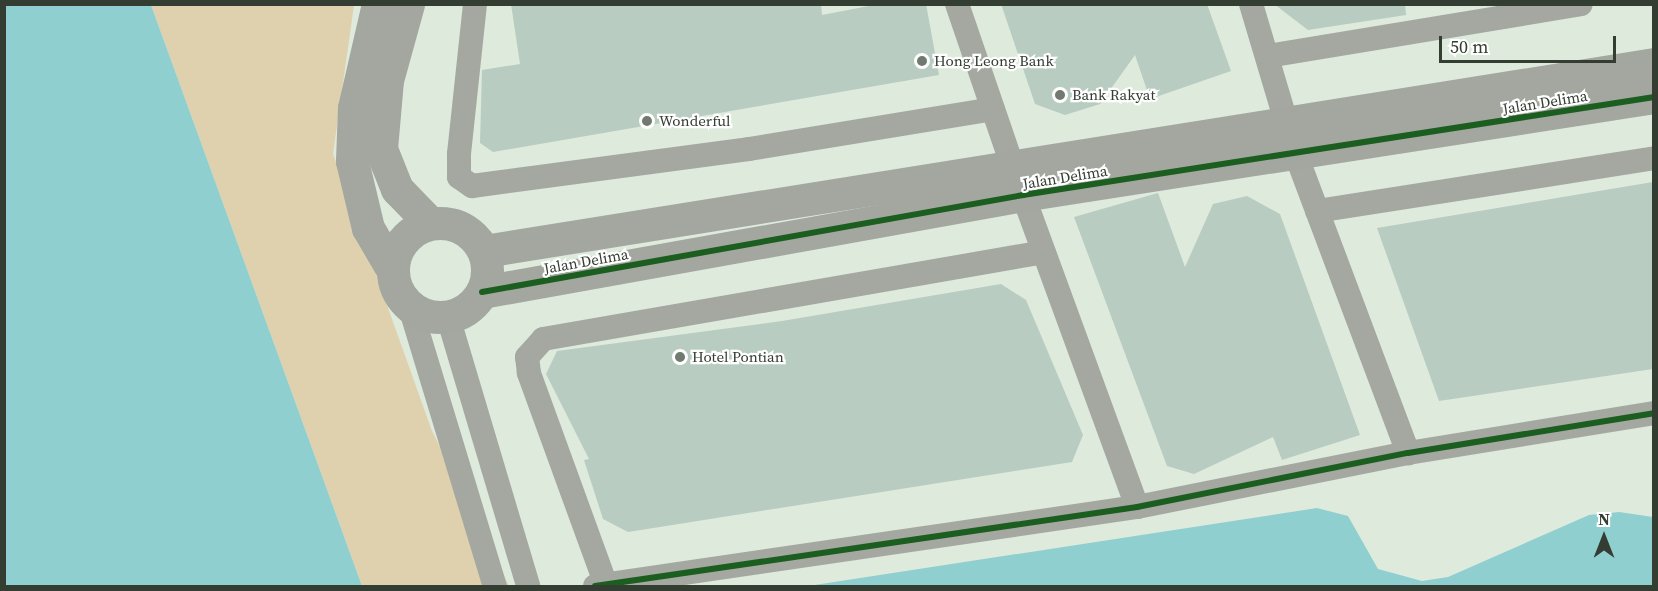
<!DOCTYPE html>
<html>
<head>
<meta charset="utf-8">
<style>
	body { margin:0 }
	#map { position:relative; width:1658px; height:591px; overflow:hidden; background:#deeadc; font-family:"Source Serif 4",serif }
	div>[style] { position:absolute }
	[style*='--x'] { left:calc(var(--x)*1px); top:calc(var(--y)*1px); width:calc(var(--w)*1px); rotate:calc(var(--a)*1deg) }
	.green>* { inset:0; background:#dfd1ad }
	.water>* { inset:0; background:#90cfd0 }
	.building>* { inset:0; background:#b8ccc1 }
	.street>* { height:24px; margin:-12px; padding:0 12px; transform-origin:12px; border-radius:12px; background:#a5a8a1 }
	.secondary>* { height:33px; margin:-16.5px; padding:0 16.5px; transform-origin:16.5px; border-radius:16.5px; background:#a3a7a0 }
	.secondary>.ring { margin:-16.5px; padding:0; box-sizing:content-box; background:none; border:33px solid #a3a7a0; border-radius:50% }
	.cycleway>* { height:6px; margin:-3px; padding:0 3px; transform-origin:3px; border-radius:3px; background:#1b5e20 }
	.dots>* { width:16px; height:16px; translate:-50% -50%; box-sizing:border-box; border:3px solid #fff; border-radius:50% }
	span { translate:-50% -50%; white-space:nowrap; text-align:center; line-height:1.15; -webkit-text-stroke:4.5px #fff; paint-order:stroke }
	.poi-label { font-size:15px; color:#343d32 }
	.left { translate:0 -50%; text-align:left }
	.street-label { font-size:15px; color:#343d32 }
	.frame { position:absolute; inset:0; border:6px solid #343d32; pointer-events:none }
	.north { position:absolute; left:1574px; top:507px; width:60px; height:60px; -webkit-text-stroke:4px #fff; paint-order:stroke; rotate:0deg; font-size:16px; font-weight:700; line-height:24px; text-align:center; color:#343d32 }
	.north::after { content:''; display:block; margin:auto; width:21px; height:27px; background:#343d32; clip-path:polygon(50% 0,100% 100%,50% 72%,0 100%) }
	.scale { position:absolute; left:1439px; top:36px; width:177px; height:27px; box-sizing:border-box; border:3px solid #343d32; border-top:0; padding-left:8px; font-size:18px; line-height:21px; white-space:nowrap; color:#343d32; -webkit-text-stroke:4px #fff; paint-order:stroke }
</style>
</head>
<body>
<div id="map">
	<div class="green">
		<i style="clip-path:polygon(151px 5px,354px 5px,333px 154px,432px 431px,509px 586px,362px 586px)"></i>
	</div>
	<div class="water">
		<i style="clip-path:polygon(4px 5px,151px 5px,362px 586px,5px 586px)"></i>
		<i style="clip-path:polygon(1317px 508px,1348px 516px,1378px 569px,1422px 581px,1448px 577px,1589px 515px,1619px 512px,1653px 517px,1653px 586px,808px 586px)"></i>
	</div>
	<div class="building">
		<i style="clip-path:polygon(511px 4px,821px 4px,822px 15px,879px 4px,926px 4px,939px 75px,493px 152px,480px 143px,482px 70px,520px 64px)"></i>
		<i style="clip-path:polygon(1001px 4px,1207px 4px,1231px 71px,1150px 99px,1135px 55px,1100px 104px,1065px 115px,1035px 104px)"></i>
		<i style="clip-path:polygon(1274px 4px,1405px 4px,1406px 15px,1308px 30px)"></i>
		<i style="clip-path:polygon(1653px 182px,1653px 369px,1439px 401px,1377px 228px)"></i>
		<i style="clip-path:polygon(1158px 193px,1185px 267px,1213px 204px,1247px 196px,1280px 214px,1360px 435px,1282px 460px,1273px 437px,1194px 474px,1167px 466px,1074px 217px)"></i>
		<i style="clip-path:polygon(1001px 284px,1026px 300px,1083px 435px,1072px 462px,628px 532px,603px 519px,584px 460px,589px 459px,546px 374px,557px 351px,782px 321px)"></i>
	</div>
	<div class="street">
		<i style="--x:475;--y:4;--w:151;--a:96.1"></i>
		<i style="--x:459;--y:154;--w:23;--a:90"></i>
		<i style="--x:459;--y:177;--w:16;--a:35"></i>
		<i style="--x:472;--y:186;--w:279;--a:-7.6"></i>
		<i style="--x:749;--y:149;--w:247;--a:-9.3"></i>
		<i style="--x:957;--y:4;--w:173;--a:71.1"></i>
		<i style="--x:1251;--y:4;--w:126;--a:73.4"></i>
		<i style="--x:1268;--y:56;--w:317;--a:-9.4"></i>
		<i style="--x:1295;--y:152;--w:322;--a:69.4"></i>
		<i style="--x:1023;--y:195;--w:332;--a:69.9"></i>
		<i style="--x:1317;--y:211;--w:341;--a:-8.9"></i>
		<i style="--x:410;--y:307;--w:292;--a:73.1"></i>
		<i style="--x:448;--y:317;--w:281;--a:73.4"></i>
		<i style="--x:606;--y:585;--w:226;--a:-110"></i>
		<i style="--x:529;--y:373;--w:16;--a:-97"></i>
		<i style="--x:527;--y:357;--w:24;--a:-48"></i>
		<i style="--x:543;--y:339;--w:508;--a:-9.85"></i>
		<i style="--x:595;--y:586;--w:548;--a:-8.29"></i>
		<i style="--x:1137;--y:507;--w:276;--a:-11.3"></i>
		<i style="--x:1408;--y:453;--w:249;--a:-9.2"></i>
	</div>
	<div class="secondary">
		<i style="--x:378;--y:4;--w:107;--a:103"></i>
		<i style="--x:354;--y:108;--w:53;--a:92.2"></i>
		<i style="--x:352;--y:161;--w:69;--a:76.6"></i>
		<i style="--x:368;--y:228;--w:48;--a:59.7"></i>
		<i style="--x:408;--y:4;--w:79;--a:105.4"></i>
		<i style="--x:387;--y:80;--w:69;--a:95"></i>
		<i style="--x:381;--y:149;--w:43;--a:68.2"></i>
		<i style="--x:397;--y:189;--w:47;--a:45.9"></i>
		<i class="ring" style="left:393px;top:223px;width:61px;height:61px"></i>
		<i style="--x:484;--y:251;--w:1185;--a:-9.08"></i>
		<i style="--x:482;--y:292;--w:550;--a:-10.16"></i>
		<i style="--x:1023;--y:195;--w:639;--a:-8.83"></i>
	</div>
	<div class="cycleway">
		<i style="--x:482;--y:292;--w:550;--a:-10.16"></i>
		<i style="--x:1023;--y:195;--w:639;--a:-8.83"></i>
		<i style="--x:595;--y:586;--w:548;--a:-8.29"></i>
		<i style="--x:1137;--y:507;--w:276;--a:-11.3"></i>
		<i style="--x:1408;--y:453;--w:249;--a:-9.2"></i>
	</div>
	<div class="dots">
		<i style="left:922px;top:61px;background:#707a6e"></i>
		<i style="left:1060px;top:95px;background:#707a6e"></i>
		<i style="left:647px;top:121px;background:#707a6e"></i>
		<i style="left:680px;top:357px;background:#707a6e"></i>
	</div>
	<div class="poi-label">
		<span class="left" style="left:934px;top:61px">Hong Leong Bank</span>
		<span class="left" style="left:1072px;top:95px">Bank Rakyat</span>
		<span class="left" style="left:659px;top:121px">Wonderful</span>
		<span class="left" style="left:692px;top:357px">Hotel Pontian</span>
	</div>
	<div class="street-label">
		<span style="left:1545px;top:102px;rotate:-9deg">Jalan Delima</span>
		<span style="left:1065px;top:177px;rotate:-9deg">Jalan Delima</span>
		<span style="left:586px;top:261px;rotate:-10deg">Jalan Delima</span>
	</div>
	<div class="frame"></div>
	<div class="north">N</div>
	<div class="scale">50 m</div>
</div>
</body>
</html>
